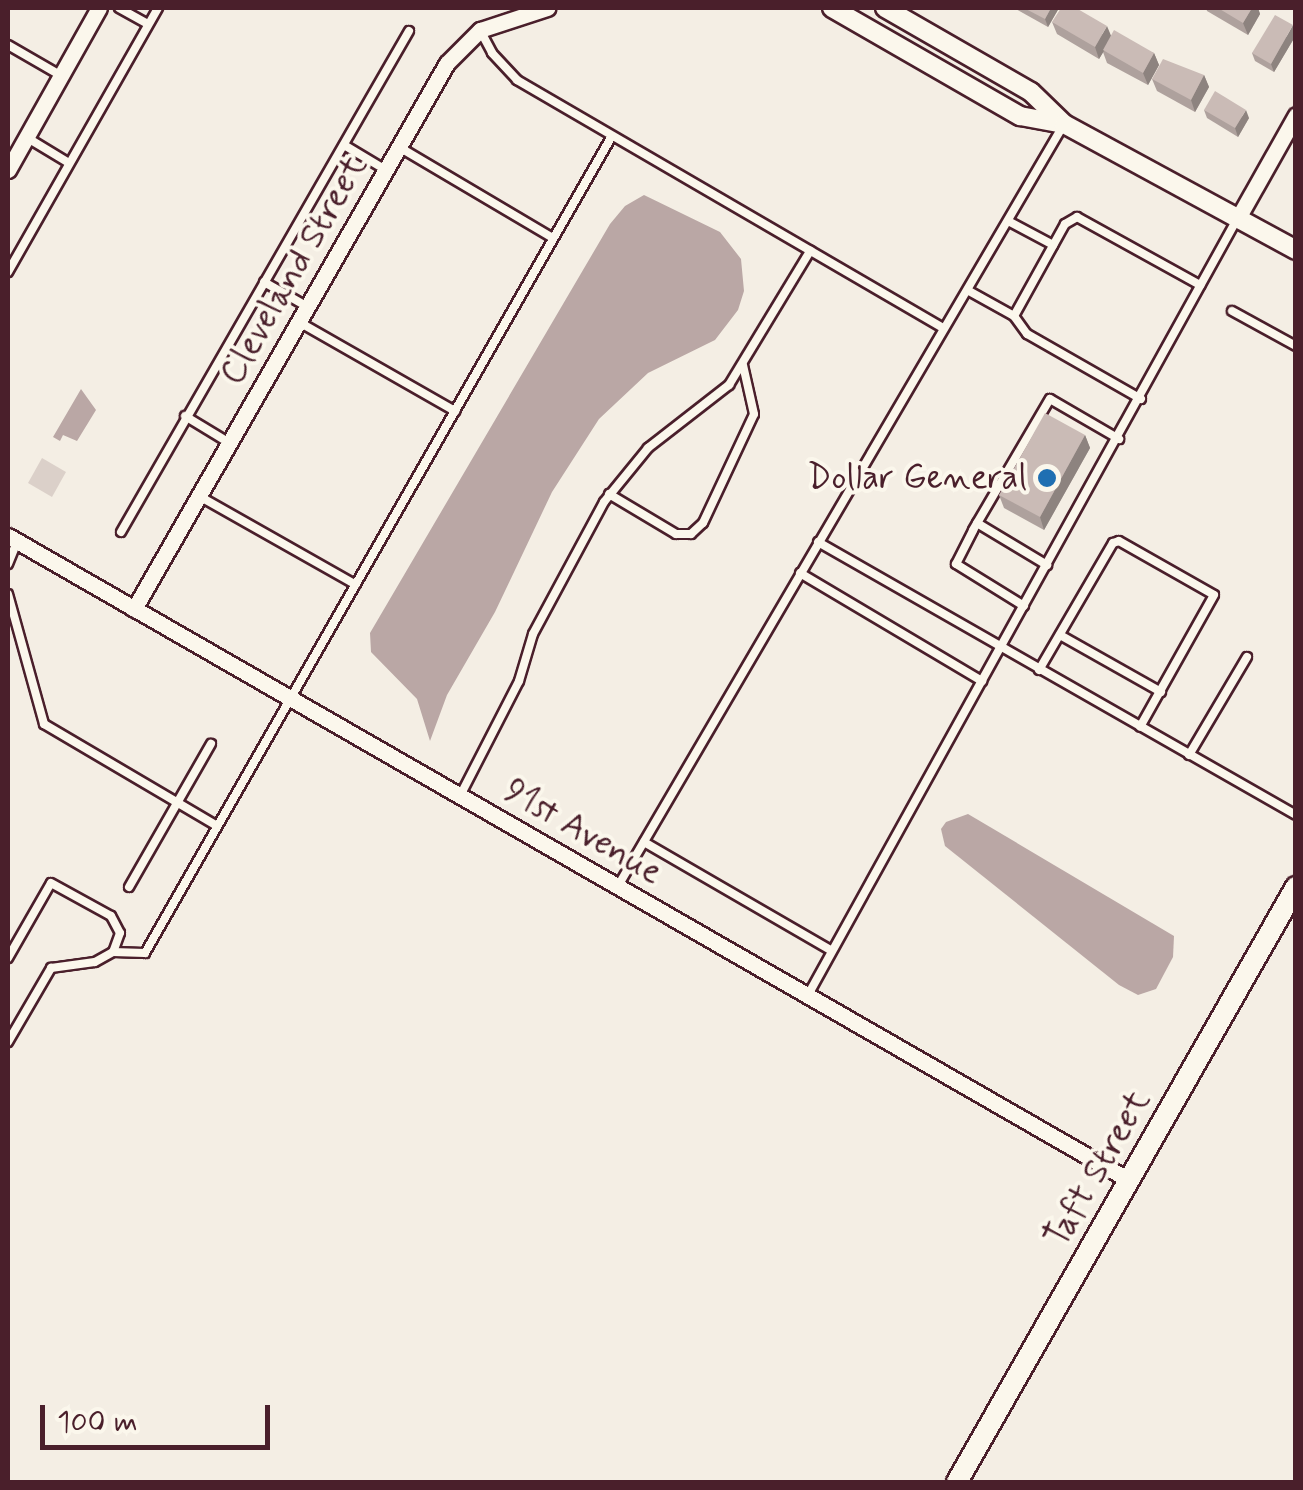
<!DOCTYPE html>
<html>
<head>
<meta charset="utf-8">
<style>
	body { margin:0 }
	#map { position:relative; width:1303px; height:1490px; overflow:hidden; background:#f4eee4; font-family:Mynerve,sans-serif }
	div>[style] { position:absolute }
	[style*='--x'] { left:calc(var(--x)*1px); top:calc(var(--y)*1px); width:calc(var(--w)*1px); rotate:calc(var(--a)*1deg) }
	.green>* { inset:0; background:#dbd0c9 }
	.water>* { inset:0; background:#baa7a5 }
	.roads { filter:drop-shadow(2px 0 #4a1f2b) drop-shadow(-2px 0 #4a1f2b) drop-shadow(0 2px #4a1f2b) drop-shadow(0 -2px #4a1f2b) }
	.service>* { height:8px; margin:-4px; padding:0 4px; transform-origin:4px; border-radius:4px; background:#fbf7ec }
	.minor>* { height:15px; margin:-7.5px; padding:0 7.5px; transform-origin:7.5px; border-radius:7.5px; background:#fbf7ec }
	.tertiary>* { height:18px; margin:-9px; padding:0 9px; transform-origin:9px; border-radius:9px; background:#fbf7ec }
	.secondary>* { height:20px; margin:-10px; padding:0 10px; transform-origin:10px; border-radius:10px; background:#fbf7ec }
	.wall>* { inset:0; background:#aea19d }
	.shaded-wall>* { inset:0; background:#8d837f }
	.building>* { inset:0; background:#cabbb6 }
	.dots>* { width:28px; height:28px; translate:-50% -50%; box-sizing:border-box; border:5px solid #fbf7ec; border-radius:50% }
	span { translate:-50% -50%; white-space:nowrap; text-align:center; line-height:1.15; -webkit-text-stroke:8px #fbf7ec; paint-order:stroke }
	.street-label { font-size:35px; color:#4a1f2b }
	.poi-label { font-size:35px; color:#4a1f2b }
	.right { translate:-100% -50%; text-align:right }
	.frame { position:absolute; inset:0; border:10px solid #4a1f2b; pointer-events:none }
	.scale { position:absolute; left:40px; top:1405px; width:230px; height:45px; box-sizing:border-box; border:5px solid #4a1f2b; border-top:0; padding-left:12px; font-size:30px; line-height:35px; white-space:nowrap; color:#4a1f2b; -webkit-text-stroke:8px #fbf7ec; paint-order:stroke }
</style>
</head>
<body>
<div id="map">
	<div class="green">
		<i style="clip-path:polygon(42px 458px,66px 472px,52px 497px,28px 483px)"></i>
	</div>
	<div class="water">
		<i style="clip-path:polygon(644px 195px,720px 232px,741px 259px,744px 291px,738px 310px,715px 340px,648px 373px,599px 419px,552px 492px,495px 612px,447px 695px,430px 741px,417px 699px,371px 652px,370px 633px,610px 224px,625px 206px)"></i>
		<i style="clip-path:polygon(81px 389px,96px 410px,77px 441px,63px 435px,60px 441px,53px 437px)"></i>
		<i style="clip-path:polygon(968px 814px,1174px 936px,1173px 957px,1156px 989px,1138px 995px,1119px 985px,945px 846px,941px 829px,946px 822px)"></i>
	</div>
	<div class="roads">
		<div class="service">
			<i style="--x:119;--y:8;--w:33;--a:29"></i>
			<i style="--x:480;--y:30;--w:26;--a:62"></i>
			<i style="--x:492;--y:53;--w:37;--a:47"></i>
			<i style="--x:517;--y:80;--w:492;--a:30.2"></i>
			<i style="--x:8;--y:45;--w:60;--a:30"></i>
			<i style="--x:26;--y:137;--w:50;--a:31.2"></i>
			<i style="--x:344;--y:145;--w:49;--a:30.8"></i>
			<i style="--x:399;--y:147;--w:179;--a:30.6"></i>
			<i style="--x:1010;--y:222;--w:49;--a:28.1"></i>
			<i style="--x:8;--y:272;--w:304;--a:-60.4"></i>
			<i style="--x:264;--y:282;--w:51;--a:29.6"></i>
			<i style="--x:969;--y:291;--w:51;--a:29.1"></i>
			<i style="--x:1232;--y:311;--w:73;--a:28.7"></i>
			<i style="--x:299;--y:322;--w:180;--a:29.7"></i>
			<i style="--x:1141;--y:399;--w:131;--a:-150.3"></i>
			<i style="--x:1027;--y:334;--w:22;--a:-126"></i>
			<i style="--x:1014;--y:316;--w:105;--a:-61"></i>
			<i style="--x:1065;--y:224;--w:14;--a:-30"></i>
			<i style="--x:1077;--y:217;--w:141;--a:28.9"></i>
			<i style="--x:185;--y:416;--w:50;--a:31.2"></i>
			<i style="--x:609;--y:494;--w:78;--a:30.8"></i>
			<i style="--x:676;--y:534;--w:15;--a:0"></i>
			<i style="--x:691;--y:534;--w:16;--a:-43"></i>
			<i style="--x:703;--y:523;--w:120;--a:-64.9"></i>
			<i style="--x:754;--y:414;--w:50;--a:-102.7"></i>
			<i style="--x:199;--y:496;--w:180;--a:29.5"></i>
			<i style="--x:977;--y:523;--w:82;--a:31"></i>
			<i style="--x:121;--y:532;--w:578;--a:-60.11"></i>
			<i style="--x:818;--y:542;--w:550;--a:29.73"></i>
			<i style="--x:8;--y:564;--w:24;--a:-68"></i>
			<i style="--x:800;--y:573;--w:212;--a:30.7"></i>
			<i style="--x:8;--y:594;--w:135;--a:74.5"></i>
			<i style="--x:44;--y:724;--w:201;--a:30.5"></i>
			<i style="--x:1024;--y:606;--w:80;--a:-148.3"></i>
			<i style="--x:956;--y:564;--w:38;--a:-63"></i>
			<i style="--x:973;--y:530;--w:152;--a:-59.6"></i>
			<i style="--x:1050;--y:399;--w:80;--a:30.1"></i>
			<i style="--x:1060;--y:635;--w:116;--a:29.4"></i>
			<i style="--x:1039;--y:670;--w:147;--a:-59.8"></i>
			<i style="--x:1113;--y:543;--w:6;--a:-18"></i>
			<i style="--x:1119;--y:541;--w:109;--a:29.6"></i>
			<i style="--x:1214;--y:595;--w:151;--a:119.3"></i>
			<i style="--x:1189;--y:755;--w:114;--a:-59.4"></i>
			<i style="--x:461;--y:794;--w:127;--a:-62.8"></i>
			<i style="--x:519;--y:681;--w:49;--a:-73.4"></i>
			<i style="--x:533;--y:634;--w:150;--a:-61.7"></i>
			<i style="--x:604;--y:502;--w:70;--a:-50.8"></i>
			<i style="--x:648;--y:448;--w:103;--a:-37.9"></i>
			<i style="--x:729;--y:385;--w:157;--a:-58.8"></i>
			<i style="--x:644;--y:842;--w:217;--a:30.1"></i>
			<i style="--x:618;--y:886;--w:883;--a:-59.66"></i>
			<i style="--x:129;--y:887;--w:165;--a:-60.2"></i>
			<i style="--x:8;--y:958;--w:86;--a:-60.2"></i>
			<i style="--x:51;--y:883;--w:68;--a:28.8"></i>
			<i style="--x:111;--y:916;--w:19;--a:62"></i>
			<i style="--x:120;--y:933;--w:20;--a:110"></i>
			<i style="--x:808;--y:995;--w:884;--a:-61.06"></i>
			<i style="--x:8;--y:1042;--w:86;--a:-59.8"></i>
			<i style="--x:51;--y:968;--w:44;--a:-7.8"></i>
			<i style="--x:95;--y:962;--w:21;--a:-29"></i>
			<i style="--x:113;--y:952;--w:32;--a:2"></i>
			<i style="--x:145;--y:953;--w:941;--a:-60.25"></i>
		</div>
		<div class="minor">
			<i style="--x:8;--y:170;--w:186;--a:-60.7"></i>
			<i style="--x:1238;--y:218;--w:118;--a:-60.6"></i>
			<i style="--x:8;--y:536;--w:1293;--a:29.88"></i>
			<i style="--x:134;--y:609;--w:629;--a:-60.18"></i>
			<i style="--x:447;--y:63;--w:47;--a:-45"></i>
			<i style="--x:480;--y:30;--w:71;--a:-18.2"></i>
		</div>
		<div class="tertiary">
			<i style="--x:832;--y:8;--w:217;--a:29.9"></i>
			<i style="--x:1020;--y:116;--w:44;--a:10.5"></i>
			<i style="--x:885;--y:8;--w:168;--a:29.9"></i>
			<i style="--x:1031;--y:92;--w:46;--a:44.1"></i>
			<i style="--x:1064;--y:124;--w:264;--a:28.5"></i>
		</div>
		<div class="secondary">
			<i style="--x:957;--y:1482;--w:685;--a:-60.33"></i>
		</div>
	</div>
	<div class="wall">
		<i style="clip-path:polygon(1014px 8px,1059px 8px,1048px 27px)"></i>
		<i style="clip-path:polygon(1206px 8px,1258px 8px,1260px 14px,1248px 35px,1207px 11px)"></i>
		<i style="clip-path:polygon(1052px 22px,1111px 36px,1154px 53px,1159px 65px,1148px 85px,1107px 63px,1103px 52px,1099px 59px,1057px 34px)"></i>
		<i style="clip-path:polygon(1296px 32px,1296px 35px,1274px 72px,1255px 61px,1252px 53px)"></i>
		<i style="clip-path:polygon(1204px 75px,1209px 87px,1195px 112px,1157px 91px,1152px 79px)"></i>
		<i style="clip-path:polygon(1204px 110px,1249px 118px,1238px 137px,1207px 118px)"></i>
		<i style="clip-path:polygon(1085px 435px,1090px 448px,1044px 530px,1004px 508px,999px 495px)"></i>
	</div>
	<div class="shaded-wall">
		<i style="clip-path:polygon(1051px 8px,1059px 8px,1048px 27px,1045px 19px)"></i>
		<i style="clip-path:polygon(1252px 8px,1258px 8px,1260px 14px,1248px 35px,1243px 23px)"></i>
		<i style="clip-path:polygon(1293px 25px,1296px 35px,1274px 72px,1271px 64px)"></i>
		<i style="clip-path:polygon(1107px 26px,1112px 38px,1099px 59px,1095px 47px)"></i>
		<i style="clip-path:polygon(1154px 53px,1159px 65px,1148px 85px,1143px 73px)"></i>
		<i style="clip-path:polygon(1204px 75px,1209px 87px,1195px 112px,1191px 100px)"></i>
		<i style="clip-path:polygon(1246px 110px,1249px 118px,1238px 137px,1235px 128px)"></i>
		<i style="clip-path:polygon(1085px 435px,1090px 448px,1044px 530px,1040px 517px)"></i>
	</div>
	<div class="building">
		<i style="clip-path:polygon(1024px 8px,1051px 8px,1045px 19px)"></i>
		<i style="clip-path:polygon(1061px 8px,1076px 8px,1107px 26px,1095px 47px,1052px 22px)"></i>
		<i style="clip-path:polygon(1218px 8px,1252px 8px,1243px 23px)"></i>
		<i style="clip-path:polygon(1275px 15px,1293px 25px,1271px 64px,1252px 53px)"></i>
		<i style="clip-path:polygon(1114px 30px,1154px 53px,1143px 73px,1103px 50px)"></i>
		<i style="clip-path:polygon(1163px 59px,1204px 75px,1191px 100px,1152px 79px)"></i>
		<i style="clip-path:polygon(1215px 91px,1246px 110px,1235px 128px,1204px 110px)"></i>
		<i style="clip-path:polygon(1045px 413px,1085px 435px,1040px 517px,999px 495px)"></i>
	</div>
	<div class="dots">
		<i style="left:1047px;top:478px;background:#1f6fb2"></i>
	</div>
	<div class="street-label">
		<span style="left:294px;top:270px;rotate:-60deg">Cleveland Street</span>
		<span style="left:583px;top:832px;rotate:30deg">91st Avenue</span>
		<span style="left:1098px;top:1169px;rotate:-60deg">Taft Street</span>
	</div>
	<div class="poi-label">
		<span class="right" style="left:1027px;top:478px">Dollar General</span>
	</div>
	<div class="frame"></div>
	<div class="scale">100 m</div>
</div>
</body>
</html>
